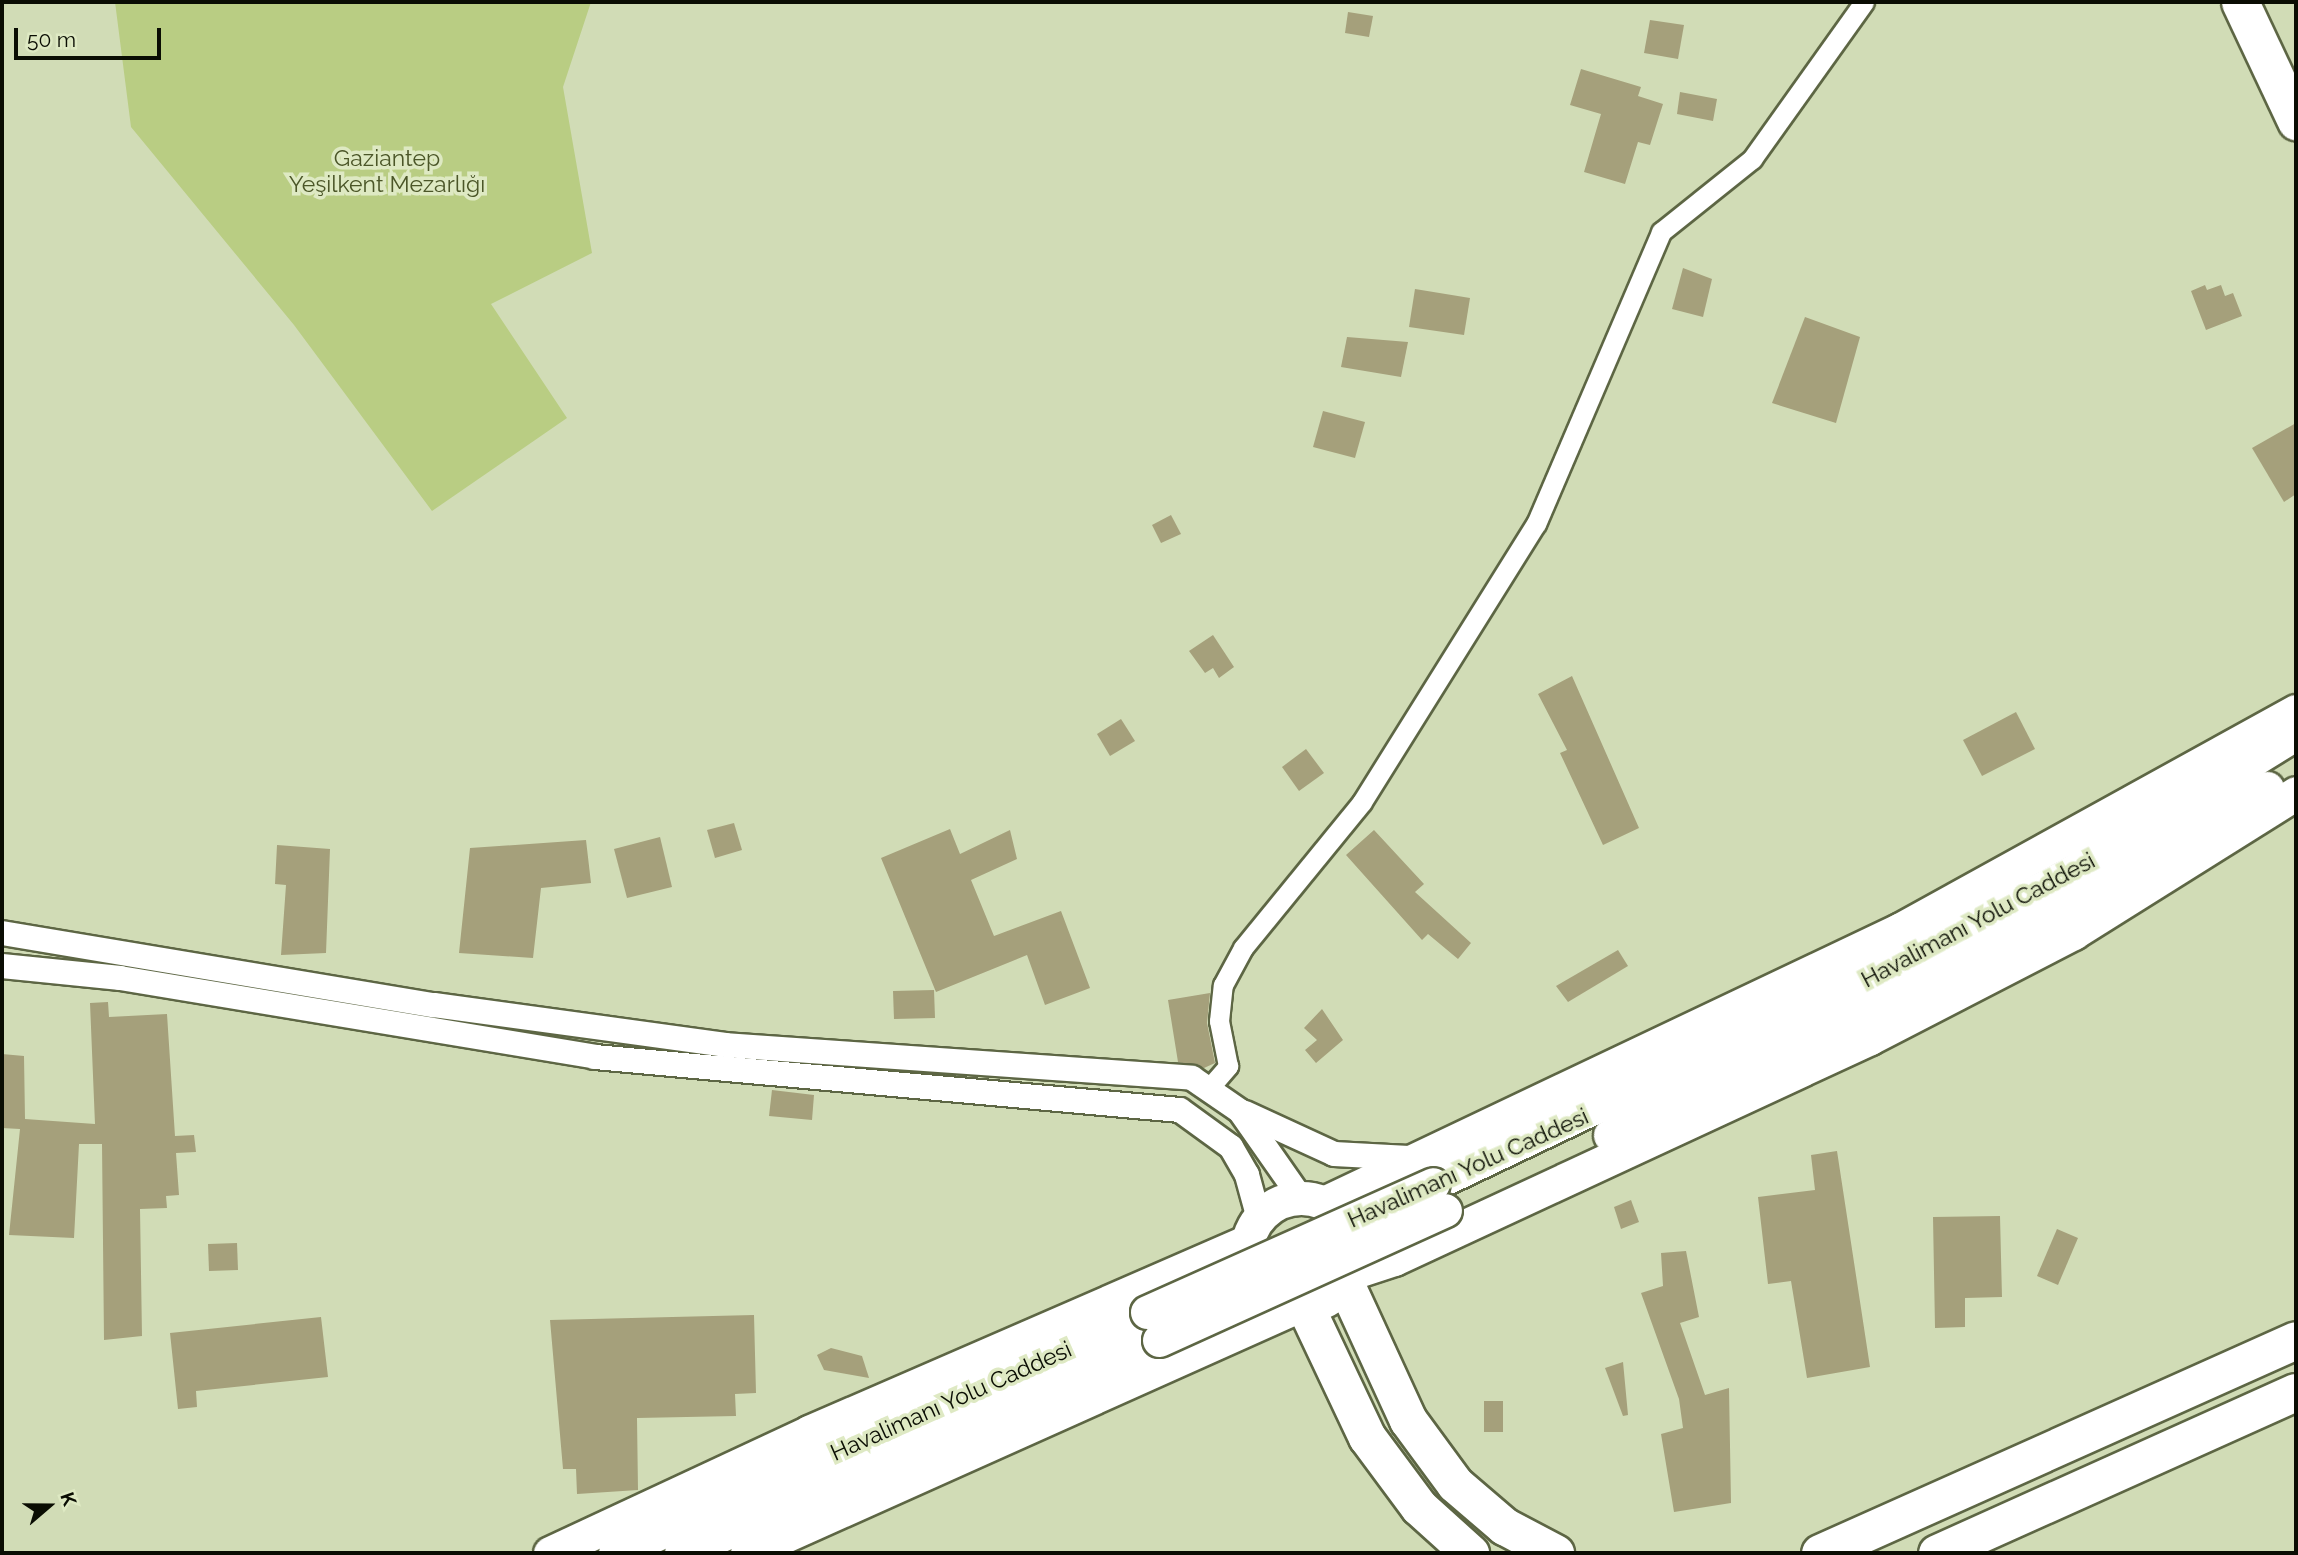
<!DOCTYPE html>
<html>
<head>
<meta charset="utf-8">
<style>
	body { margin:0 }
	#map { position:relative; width:2298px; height:1555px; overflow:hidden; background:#d1dcb6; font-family:Raleway,sans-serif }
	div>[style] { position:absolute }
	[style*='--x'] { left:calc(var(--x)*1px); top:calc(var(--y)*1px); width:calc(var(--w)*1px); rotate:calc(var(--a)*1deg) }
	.green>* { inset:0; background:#b9cd83 }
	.building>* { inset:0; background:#a5a07b }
	.roads { filter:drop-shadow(2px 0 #5d6644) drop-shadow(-2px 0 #5d6644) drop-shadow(0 2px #5d6644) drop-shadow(0 -2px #5d6644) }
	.minor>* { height:19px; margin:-9.5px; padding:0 9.5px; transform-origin:9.5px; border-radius:9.5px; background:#fff }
	.tertiary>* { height:24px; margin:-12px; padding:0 12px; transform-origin:12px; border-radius:12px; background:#fff }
	.trunk>* { height:33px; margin:-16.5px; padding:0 16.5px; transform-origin:16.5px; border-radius:16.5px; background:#fff }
	.trunk>.ring { margin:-16.5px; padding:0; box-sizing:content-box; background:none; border:33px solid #fff; border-radius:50% }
	.motorway>* { height:37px; margin:-18.5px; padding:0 18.5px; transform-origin:18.5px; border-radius:18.5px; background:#fff }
	.bridges { filter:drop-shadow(2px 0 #5d6644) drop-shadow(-2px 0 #5d6644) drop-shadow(0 2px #5d6644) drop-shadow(0 -2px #5d6644) }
	.trunk-bridge>* { height:33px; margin:-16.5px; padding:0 16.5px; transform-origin:16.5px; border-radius:16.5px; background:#fff }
	span { translate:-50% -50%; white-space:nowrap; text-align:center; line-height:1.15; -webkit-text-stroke:7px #dee9c3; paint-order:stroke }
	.park-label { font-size:23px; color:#4b5628 }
	.street-label { font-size:23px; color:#0a0d03 }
	.frame { position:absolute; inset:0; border:4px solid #0a0d03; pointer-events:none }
	.north { position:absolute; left:14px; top:1471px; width:70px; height:70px; -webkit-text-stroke:5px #dee9c3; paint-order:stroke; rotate:70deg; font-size:19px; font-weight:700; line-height:28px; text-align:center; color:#0a0d03 }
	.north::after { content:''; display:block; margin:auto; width:24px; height:32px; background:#0a0d03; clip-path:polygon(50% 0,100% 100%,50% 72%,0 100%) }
	.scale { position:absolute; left:14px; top:28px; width:147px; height:32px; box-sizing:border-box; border:4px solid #0a0d03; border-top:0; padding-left:9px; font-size:21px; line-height:24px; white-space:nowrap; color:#0a0d03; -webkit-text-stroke:5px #dee9c3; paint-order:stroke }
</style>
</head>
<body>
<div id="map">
	<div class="green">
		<i style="clip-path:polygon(115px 2px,591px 2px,563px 87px,592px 253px,491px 304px,567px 418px,432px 511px,294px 325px,131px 127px)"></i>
	</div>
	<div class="building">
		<i style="clip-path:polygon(1348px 12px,1373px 16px,1369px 37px,1345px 33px)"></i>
		<i style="clip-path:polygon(1650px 20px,1684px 25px,1678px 59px,1644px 53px)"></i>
		<i style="clip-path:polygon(1581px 69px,1641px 87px,1638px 96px,1663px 104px,1650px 145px,1638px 142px,1625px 184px,1584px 172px,1601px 114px,1570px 105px)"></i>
		<i style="clip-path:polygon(1680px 92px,1717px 99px,1713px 121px,1677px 114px)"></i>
		<i style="clip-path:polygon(1683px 268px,1712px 279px,1703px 317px,1672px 309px)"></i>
		<i style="clip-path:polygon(2205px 285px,2207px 290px,2221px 285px,2225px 296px,2233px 293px,2242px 316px,2206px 330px,2191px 291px)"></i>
		<i style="clip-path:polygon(1415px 289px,1470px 298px,1464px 335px,1409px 327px)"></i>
		<i style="clip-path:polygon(1805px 317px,1860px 337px,1836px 423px,1772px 403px)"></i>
		<i style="clip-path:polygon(1347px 337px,1408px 342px,1401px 377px,1341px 367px)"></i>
		<i style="clip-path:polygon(1323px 411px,1365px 422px,1355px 458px,1313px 447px)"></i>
		<i style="clip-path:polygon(2296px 423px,2296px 494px,2284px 502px,2252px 448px)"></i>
		<i style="clip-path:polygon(1171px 515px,1181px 534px,1161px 543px,1152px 525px)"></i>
		<i style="clip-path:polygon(1213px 635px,1234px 667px,1219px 678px,1213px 668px,1205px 673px,1189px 651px)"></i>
		<i style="clip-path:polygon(1572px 676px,1639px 828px,1603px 845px,1560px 753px,1567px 750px,1538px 694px)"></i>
		<i style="clip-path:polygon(2016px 712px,2035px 749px,1982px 776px,1963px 740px)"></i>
		<i style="clip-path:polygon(1121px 719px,1135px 741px,1110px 756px,1097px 734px)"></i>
		<i style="clip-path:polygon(1306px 749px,1324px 773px,1299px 791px,1282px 767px)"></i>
		<i style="clip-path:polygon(734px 823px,742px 850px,715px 858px,707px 830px)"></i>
		<i style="clip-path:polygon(950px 829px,960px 854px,1010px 830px,1017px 859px,971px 880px,994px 936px,1061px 911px,1090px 988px,1045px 1005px,1027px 955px,936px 992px,881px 858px)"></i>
		<i style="clip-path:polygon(1374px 830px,1424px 884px,1415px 892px,1471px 943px,1458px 959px,1428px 934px,1422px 940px,1346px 855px)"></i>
		<i style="clip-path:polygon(660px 837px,672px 887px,627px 898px,614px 849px)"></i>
		<i style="clip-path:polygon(586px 840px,591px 883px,541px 888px,533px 958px,459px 953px,470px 848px)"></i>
		<i style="clip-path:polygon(277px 845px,330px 849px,326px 953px,281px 955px,286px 885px,275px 884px)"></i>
		<i style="clip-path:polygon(1618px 950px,1628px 966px,1568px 1002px,1556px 986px)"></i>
		<i style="clip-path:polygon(934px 990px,935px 1018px,894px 1019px,893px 991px)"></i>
		<i style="clip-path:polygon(1210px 993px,1207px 1023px,1215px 1063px,1204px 1068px,1178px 1062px,1168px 1000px)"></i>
		<i style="clip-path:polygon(108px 1002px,109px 1017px,167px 1014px,175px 1136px,194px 1135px,196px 1152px,176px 1153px,179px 1195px,166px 1196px,167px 1208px,140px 1209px,142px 1336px,104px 1340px,102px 1144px,79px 1144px,74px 1238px,9px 1235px,20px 1129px,2px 1128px,2px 1054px,24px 1056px,25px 1119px,95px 1124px,90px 1003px)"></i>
		<i style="clip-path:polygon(1322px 1009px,1343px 1040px,1316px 1063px,1305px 1050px,1317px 1040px,1304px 1028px)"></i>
		<i style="clip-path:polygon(772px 1090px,814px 1095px,812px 1120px,769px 1116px)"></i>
		<i style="clip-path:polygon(1837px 1151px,1870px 1367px,1807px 1378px,1791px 1281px,1768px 1284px,1758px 1197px,1815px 1190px,1811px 1155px)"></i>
		<i style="clip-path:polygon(1631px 1200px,1639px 1222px,1621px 1229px,1614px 1207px)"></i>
		<i style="clip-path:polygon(2000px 1216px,2002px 1297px,1965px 1298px,1965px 1327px,1935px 1328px,1933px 1217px)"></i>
		<i style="clip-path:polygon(2057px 1229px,2078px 1238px,2058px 1285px,2037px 1276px)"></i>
		<i style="clip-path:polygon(237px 1243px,238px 1270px,209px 1271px,208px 1244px)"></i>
		<i style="clip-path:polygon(1686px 1251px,1699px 1317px,1680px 1323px,1705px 1395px,1729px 1388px,1731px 1503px,1674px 1512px,1661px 1434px,1683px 1428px,1679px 1399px,1641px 1293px,1663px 1286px,1661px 1253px)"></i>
		<i style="clip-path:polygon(754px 1315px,756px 1393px,735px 1394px,736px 1416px,637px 1418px,638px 1490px,577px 1494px,576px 1469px,563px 1469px,550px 1320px)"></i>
		<i style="clip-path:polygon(321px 1317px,328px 1377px,196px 1391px,197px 1407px,178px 1409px,170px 1333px)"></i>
		<i style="clip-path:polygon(831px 1348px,862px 1356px,869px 1378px,824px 1370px,817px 1355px)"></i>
		<i style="clip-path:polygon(1623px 1362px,1628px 1415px,1623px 1416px,1605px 1368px)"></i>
		<i style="clip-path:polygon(1484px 1401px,1503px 1401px,1503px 1432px,1484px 1432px)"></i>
	</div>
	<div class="roads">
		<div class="minor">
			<i style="--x:1210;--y:1087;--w:28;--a:-49"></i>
			<i style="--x:1228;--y:1066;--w:46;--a:-101.3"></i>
			<i style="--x:1219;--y:1021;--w:36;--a:-84"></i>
			<i style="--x:1223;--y:985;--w:42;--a:-61.6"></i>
			<i style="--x:1243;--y:948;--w:188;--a:-50.8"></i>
			<i style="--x:1362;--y:802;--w:328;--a:-58"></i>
			<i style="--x:1536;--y:524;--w:318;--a:-66.8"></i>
			<i style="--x:1661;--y:232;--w:117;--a:-38.7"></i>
			<i style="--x:1752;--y:159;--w:193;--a:-54.5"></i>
		</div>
		<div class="tertiary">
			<i style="--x:2;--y:933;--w:438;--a:9.5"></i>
			<i style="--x:434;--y:1005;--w:294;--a:7.8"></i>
			<i style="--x:725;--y:1045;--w:468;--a:4"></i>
			<i style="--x:1192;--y:1078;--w:58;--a:34.5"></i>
			<i style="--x:1240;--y:1111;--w:106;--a:55"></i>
			<i style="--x:2;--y:966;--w:119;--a:5.8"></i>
			<i style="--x:120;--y:978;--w:482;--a:9.4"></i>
			<i style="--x:595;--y:1057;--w:587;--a:5.18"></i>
			<i style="--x:1180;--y:1110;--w:63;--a:36"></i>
			<i style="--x:1231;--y:1147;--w:32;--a:60"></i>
			<i style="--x:1247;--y:1175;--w:46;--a:74.7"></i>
			<i style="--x:1245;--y:1113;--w:98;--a:24.7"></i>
			<i style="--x:1334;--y:1154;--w:75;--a:3.1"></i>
		</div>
		<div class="trunk">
			<i style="--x:1610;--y:1135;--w:364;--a:-25.6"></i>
			<i style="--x:1938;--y:978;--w:380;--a:-30"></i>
			<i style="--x:1433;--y:1184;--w:560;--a:-25.47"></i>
			<i style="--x:1939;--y:943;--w:146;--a:-28.1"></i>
			<i style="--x:2068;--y:874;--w:268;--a:-31.7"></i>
			<i class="ring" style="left:1247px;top:1198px;width:75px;height:75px"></i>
			<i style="--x:1324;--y:1203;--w:639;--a:-25.4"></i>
			<i style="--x:1901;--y:929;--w:451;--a:-28.9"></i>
			<i style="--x:1351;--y:1273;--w:45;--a:-18"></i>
			<i style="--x:1394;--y:1259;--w:525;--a:-24.9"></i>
			<i style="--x:1870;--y:1038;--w:229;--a:-27.3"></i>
			<i style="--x:2073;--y:933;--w:263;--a:-32.1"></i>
			<i style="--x:550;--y:1553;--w:286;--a:-25"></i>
			<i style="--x:809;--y:1432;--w:479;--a:-23.5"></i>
			<i style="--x:615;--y:1553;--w:584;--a:-24.37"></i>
			<i style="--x:681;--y:1553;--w:523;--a:-24.02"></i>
			<i style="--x:747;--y:1553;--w:604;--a:-24.15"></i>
		</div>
		<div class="motorway">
			<i style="--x:2240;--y:2;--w:132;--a:64.8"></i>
			<i style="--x:1345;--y:1283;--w:151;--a:65.3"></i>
			<i style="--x:1408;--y:1420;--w:79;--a:53.7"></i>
			<i style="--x:1455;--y:1484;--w:65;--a:40.6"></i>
			<i style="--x:1504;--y:1526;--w:58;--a:27.9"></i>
			<i style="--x:1305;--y:1306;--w:145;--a:64.7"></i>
			<i style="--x:1367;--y:1437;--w:87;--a:53.4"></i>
			<i style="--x:1419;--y:1507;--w:69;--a:42"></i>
			<i style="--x:1820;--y:1553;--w:521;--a:-24.11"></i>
			<i style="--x:1937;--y:1553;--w:393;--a:-24.2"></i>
		</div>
	</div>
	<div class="bridges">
		<div class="trunk-bridge">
			<i style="--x:1147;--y:1312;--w:313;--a:-24.1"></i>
			<i style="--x:1159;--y:1340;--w:314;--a:-24.4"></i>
		</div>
	</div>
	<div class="park-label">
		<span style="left:387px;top:171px">Gaziantep<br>Yeşilkent Mezarlığı</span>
	</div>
	<div class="street-label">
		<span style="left:1978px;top:920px;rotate:-28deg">Havalimanı Yolu Caddesi</span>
		<span style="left:1468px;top:1168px;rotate:-24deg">Havalimanı Yolu Caddesi</span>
		<span style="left:951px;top:1401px;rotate:-24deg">Havalimanı Yolu Caddesi</span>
	</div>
	<div class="frame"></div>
	<div class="north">K</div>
	<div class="scale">50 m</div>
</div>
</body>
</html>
